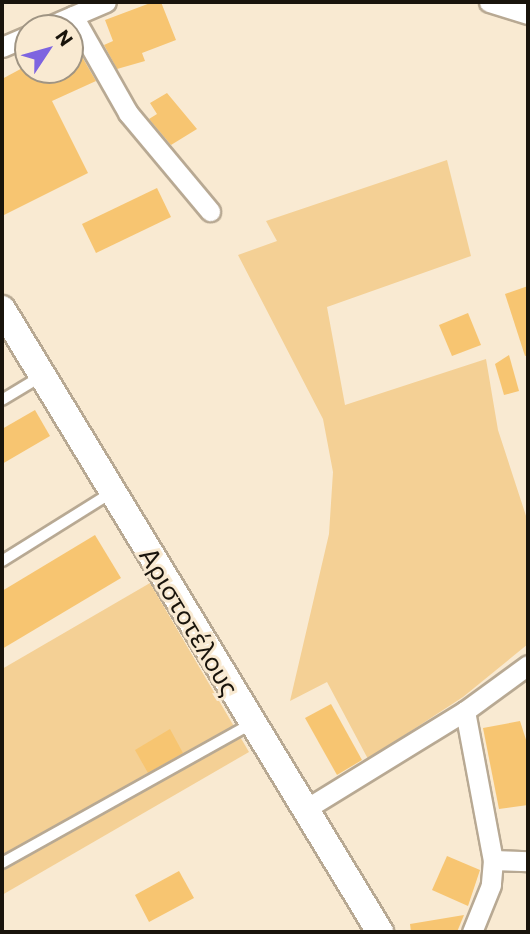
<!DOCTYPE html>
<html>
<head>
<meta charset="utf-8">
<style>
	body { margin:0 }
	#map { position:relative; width:530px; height:934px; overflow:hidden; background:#f9ead2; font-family:Commissioner,sans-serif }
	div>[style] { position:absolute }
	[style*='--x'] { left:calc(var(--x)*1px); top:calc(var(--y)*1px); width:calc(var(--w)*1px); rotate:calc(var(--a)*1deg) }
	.green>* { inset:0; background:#f4d095 }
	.building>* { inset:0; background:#f7c571 }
	.roads { filter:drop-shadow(2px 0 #b8a993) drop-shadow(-2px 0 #b8a993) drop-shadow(0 2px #b8a993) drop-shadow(0 -2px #b8a993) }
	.lane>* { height:10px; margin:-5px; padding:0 5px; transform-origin:5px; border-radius:5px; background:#fff }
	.street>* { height:19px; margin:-9.5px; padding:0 9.5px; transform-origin:9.5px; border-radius:9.5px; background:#fff }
	.secondary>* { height:26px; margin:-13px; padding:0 13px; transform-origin:13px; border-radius:13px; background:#fff }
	span { translate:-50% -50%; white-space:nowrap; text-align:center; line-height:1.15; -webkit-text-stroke:6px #f9ead2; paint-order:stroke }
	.street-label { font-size:26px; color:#19140c }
	.frame { position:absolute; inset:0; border:4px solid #19140c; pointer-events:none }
	.north { position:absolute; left:14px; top:14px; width:70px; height:70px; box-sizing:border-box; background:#f9ead2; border:2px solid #9f9483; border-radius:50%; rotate:54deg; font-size:19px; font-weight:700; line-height:28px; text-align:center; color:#19140c }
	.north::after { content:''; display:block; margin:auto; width:24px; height:32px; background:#7e64e0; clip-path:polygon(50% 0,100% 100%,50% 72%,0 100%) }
</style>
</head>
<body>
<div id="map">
	<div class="green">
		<i style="clip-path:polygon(447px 160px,471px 256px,327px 307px,345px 405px,486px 359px,498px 430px,528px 522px,528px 644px,463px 697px,368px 759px,327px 682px,290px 701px,329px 534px,333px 472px,323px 419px,238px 255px,277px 241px,266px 221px)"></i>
		<i style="clip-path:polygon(150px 583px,249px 752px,2px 895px,2px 669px)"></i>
	</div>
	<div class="building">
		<i style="clip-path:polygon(153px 2px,161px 2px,176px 40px,142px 53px,145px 61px,117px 69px,104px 45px,113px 41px,105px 20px)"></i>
		<i style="clip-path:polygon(70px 36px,96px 81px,52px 101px,88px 173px,2px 216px,2px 79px,28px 65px,28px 70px,70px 70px)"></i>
		<i style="clip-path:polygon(167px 93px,197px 129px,171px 145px,149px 119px,157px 114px,150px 103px)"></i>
		<i style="clip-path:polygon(157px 188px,171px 217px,96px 253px,82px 224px)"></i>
		<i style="clip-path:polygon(528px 286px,528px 355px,525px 356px,505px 294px)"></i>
		<i style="clip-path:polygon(468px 313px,481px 345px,452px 356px,439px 325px)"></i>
		<i style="clip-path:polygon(509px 355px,519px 391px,504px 395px,495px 364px)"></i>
		<i style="clip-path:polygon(35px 410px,50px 436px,2px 464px,2px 429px)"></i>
		<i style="clip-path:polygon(95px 535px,121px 578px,2px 649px,2px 591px)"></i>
		<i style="clip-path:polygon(331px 704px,362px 760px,337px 775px,305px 718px)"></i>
		<i style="clip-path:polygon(520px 721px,528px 746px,528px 805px,499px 809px,483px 728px)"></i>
		<i style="clip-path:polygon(170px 729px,183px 753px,148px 773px,135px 750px)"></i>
		<i style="clip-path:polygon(447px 856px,480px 870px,468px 906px,432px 890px)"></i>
		<i style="clip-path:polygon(179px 871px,194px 898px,149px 922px,135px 895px)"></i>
		<i style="clip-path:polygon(464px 915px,457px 932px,411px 932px,410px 924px)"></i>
	</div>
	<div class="roads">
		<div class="lane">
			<i style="--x:2;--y:400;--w:44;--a:-31.2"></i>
			<i style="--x:2;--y:561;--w:128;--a:-32"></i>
			<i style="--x:2;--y:863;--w:285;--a:-29.2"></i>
		</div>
		<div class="street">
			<i style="--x:489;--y:2;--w:41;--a:17.1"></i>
			<i style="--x:73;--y:16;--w:112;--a:60.4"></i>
			<i style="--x:128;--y:113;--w:128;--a:50.1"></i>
			<i style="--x:45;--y:28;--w:66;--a:-23.1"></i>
			<i style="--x:2;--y:47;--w:28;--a:-23"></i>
			<i style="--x:465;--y:711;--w:152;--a:79.4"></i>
			<i style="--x:493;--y:860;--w:25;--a:95"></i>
			<i style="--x:491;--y:885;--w:51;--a:112"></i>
			<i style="--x:304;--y:810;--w:189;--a:-31.6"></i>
			<i style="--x:465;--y:711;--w:78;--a:-36.1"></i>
			<i style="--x:493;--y:860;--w:35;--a:2"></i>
		</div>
		<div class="secondary">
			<i style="--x:2;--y:309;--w:729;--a:58.75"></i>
		</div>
	</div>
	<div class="street-label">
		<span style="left:190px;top:621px;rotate:59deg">Αριστοτέλους</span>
	</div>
	<div class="frame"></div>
	<div class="north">N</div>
</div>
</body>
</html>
